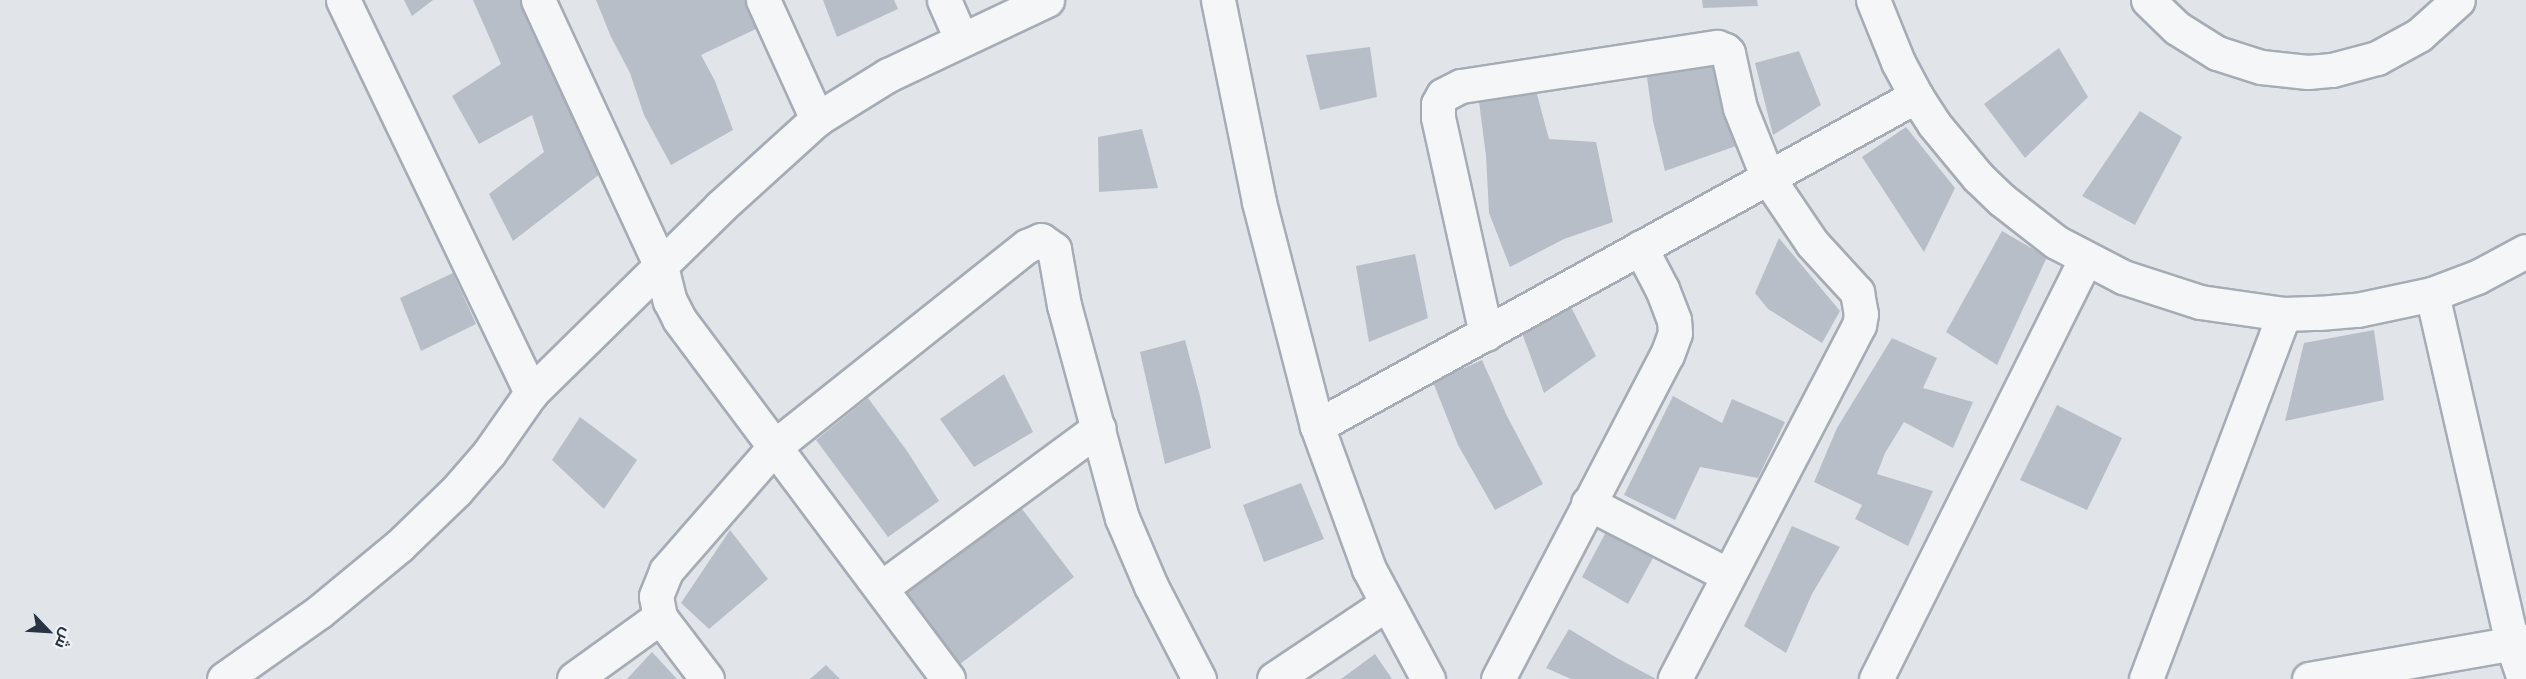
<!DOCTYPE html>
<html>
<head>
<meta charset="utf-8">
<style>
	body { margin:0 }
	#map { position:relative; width:2526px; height:679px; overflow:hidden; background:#e1e5ea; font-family:"Golos Text",Cairo,sans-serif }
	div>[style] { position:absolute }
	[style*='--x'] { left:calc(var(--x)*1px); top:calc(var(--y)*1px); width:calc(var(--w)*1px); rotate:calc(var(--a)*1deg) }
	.building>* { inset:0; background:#b8bec8 }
	.roads { filter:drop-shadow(2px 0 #a6acb5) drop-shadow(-2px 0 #a6acb5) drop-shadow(0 2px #a6acb5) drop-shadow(0 -2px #a6acb5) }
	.minor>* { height:33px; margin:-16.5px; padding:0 16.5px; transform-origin:16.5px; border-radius:16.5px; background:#f4f6f8 }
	span { translate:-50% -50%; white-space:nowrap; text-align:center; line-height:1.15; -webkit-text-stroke:4.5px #f1f4f8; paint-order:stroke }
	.north { position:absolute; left:18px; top:601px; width:60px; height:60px; -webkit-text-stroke:4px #f1f4f8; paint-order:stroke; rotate:115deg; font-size:16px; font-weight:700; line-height:24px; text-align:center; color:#293343 }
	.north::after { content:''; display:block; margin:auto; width:21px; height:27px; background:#293343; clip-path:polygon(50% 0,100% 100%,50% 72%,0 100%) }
</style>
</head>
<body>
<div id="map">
	<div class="building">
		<i style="clip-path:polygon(404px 0,433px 0,412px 16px)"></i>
		<i style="clip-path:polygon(473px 0,529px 0,609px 167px,513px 241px,489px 194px,544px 152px,532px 115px,479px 144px,452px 96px,501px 64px)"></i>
		<i style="clip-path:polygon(596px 0,748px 0,758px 28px,701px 55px,715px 81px,733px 130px,671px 165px,644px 115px,630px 73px,611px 37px)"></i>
		<i style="clip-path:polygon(823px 0,894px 0,898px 9px,837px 37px)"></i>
		<i style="clip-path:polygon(1702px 0,1757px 0,1758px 6px,1703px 8px)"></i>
		<i style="clip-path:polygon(1370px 47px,1377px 97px,1320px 110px,1306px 55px)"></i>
		<i style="clip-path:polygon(2059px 48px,2088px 97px,2025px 158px,1984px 104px)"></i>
		<i style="clip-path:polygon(1799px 51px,1821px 105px,1773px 135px,1755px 63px)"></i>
		<i style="clip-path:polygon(1713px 54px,1722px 108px,1736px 146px,1665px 171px,1653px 121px,1645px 63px)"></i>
		<i style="clip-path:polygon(1534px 83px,1549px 139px,1596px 142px,1613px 222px,1564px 239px,1510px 267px,1489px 213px,1486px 156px,1478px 94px)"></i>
		<i style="clip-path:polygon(2140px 111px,2182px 137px,2135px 225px,2082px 196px)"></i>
		<i style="clip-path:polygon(1906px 127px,1955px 188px,1924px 252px,1862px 157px)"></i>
		<i style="clip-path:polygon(1142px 129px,1158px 188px,1099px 192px,1098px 137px)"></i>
		<i style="clip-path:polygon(2002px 231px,2047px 257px,1997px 365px,1946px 332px)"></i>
		<i style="clip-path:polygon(1779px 238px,1840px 311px,1822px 343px,1768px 309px,1755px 293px)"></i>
		<i style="clip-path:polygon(1415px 254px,1428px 318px,1369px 342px,1356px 266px)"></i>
		<i style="clip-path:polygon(453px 273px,476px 324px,421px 351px,400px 298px)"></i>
		<i style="clip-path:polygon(1569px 303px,1596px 356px,1544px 393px,1522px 333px)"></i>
		<i style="clip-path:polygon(2374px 330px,2384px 400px,2285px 421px,2304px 343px)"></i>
		<i style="clip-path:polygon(1892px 338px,1937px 358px,1923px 388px,1973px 402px,1953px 448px,1904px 422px,1885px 453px,1877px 474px,1933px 491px,1908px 546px,1855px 519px,1862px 505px,1814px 482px,1837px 428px)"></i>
		<i style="clip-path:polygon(1185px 340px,1200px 396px,1211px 448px,1165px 464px,1140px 352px)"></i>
		<i style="clip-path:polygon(1482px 360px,1507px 416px,1543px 484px,1495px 510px,1458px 445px,1433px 382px)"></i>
		<i style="clip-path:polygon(1004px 374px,1033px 432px,974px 467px,940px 419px)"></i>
		<i style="clip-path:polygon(1673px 396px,1722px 423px,1732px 399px,1785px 422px,1758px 478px,1700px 467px,1675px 520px,1624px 495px)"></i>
		<i style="clip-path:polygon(868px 398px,907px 451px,939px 501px,888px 537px,816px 440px)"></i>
		<i style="clip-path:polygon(2057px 405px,2122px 438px,2087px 510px,2020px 480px)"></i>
		<i style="clip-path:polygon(580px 417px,637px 460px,604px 509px,552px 460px)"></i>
		<i style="clip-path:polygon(1301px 483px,1324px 539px,1264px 562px,1243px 505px)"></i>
		<i style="clip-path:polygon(1016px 501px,1074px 577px,951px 671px,893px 594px)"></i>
		<i style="clip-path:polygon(1792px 526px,1840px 547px,1812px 594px,1786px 653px,1744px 626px)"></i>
		<i style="clip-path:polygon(730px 530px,768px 579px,709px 629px,681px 603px)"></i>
		<i style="clip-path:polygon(1606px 532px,1653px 558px,1628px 604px,1582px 577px)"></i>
		<i style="clip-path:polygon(1569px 629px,1617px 658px,1656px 679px,1571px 679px,1546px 668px)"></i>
		<i style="clip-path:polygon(652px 652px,677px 679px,627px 679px)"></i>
		<i style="clip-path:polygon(1375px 654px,1392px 679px,1341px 679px)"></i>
		<i style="clip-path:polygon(826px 665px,840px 679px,810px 679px)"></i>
	</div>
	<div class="roads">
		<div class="minor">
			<i style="--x:343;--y:0;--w:436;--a:64.4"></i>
			<i style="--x:538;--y:0;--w:293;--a:65.2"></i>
			<i style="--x:661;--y:266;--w:36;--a:76"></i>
			<i style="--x:670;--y:301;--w:20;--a:63"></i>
			<i style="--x:679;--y:319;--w:449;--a:53.2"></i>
			<i style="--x:763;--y:0;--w:131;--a:65.6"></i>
			<i style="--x:944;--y:0;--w:43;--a:66.4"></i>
			<i style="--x:1218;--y:0;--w:206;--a:78.5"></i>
			<i style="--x:1259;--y:202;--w:231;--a:75.5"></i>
			<i style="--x:1317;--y:426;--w:152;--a:70"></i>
			<i style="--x:1369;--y:569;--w:125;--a:61.8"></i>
			<i style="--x:1873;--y:0;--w:67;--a:68"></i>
			<i style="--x:1898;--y:62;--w:38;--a:62"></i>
			<i style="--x:1916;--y:96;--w:33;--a:57"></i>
			<i style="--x:1934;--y:124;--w:69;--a:50.3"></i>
			<i style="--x:1978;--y:177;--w:33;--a:44"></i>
			<i style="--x:2002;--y:200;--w:68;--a:37.9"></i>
			<i style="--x:2056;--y:242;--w:76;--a:27.6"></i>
			<i style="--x:2123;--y:277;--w:81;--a:18"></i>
			<i style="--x:2200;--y:302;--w:85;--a:8.1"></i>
			<i style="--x:2284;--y:314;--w:35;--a:-2"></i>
			<i style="--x:2319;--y:313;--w:38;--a:-5"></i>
			<i style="--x:2357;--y:310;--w:77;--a:-12"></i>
			<i style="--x:2432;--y:294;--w:48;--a:-20.7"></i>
			<i style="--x:2477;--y:277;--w:55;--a:-28"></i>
			<i style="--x:2148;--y:0;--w:40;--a:44"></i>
			<i style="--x:2177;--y:28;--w:47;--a:32"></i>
			<i style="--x:2217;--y:53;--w:46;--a:17.7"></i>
			<i style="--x:2261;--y:67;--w:47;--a:6.1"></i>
			<i style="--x:2308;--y:72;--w:24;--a:-5"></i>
			<i style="--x:2332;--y:70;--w:47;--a:-14.9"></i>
			<i style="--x:2377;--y:58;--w:48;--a:-28.7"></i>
			<i style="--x:2419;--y:35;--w:52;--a:-41.9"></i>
			<i style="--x:2432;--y:294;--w:359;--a:77.1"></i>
			<i style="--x:2512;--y:644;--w:37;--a:71"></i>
			<i style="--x:1486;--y:334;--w:222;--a:-102.5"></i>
			<i style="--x:1438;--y:117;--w:13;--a:-90"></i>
			<i style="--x:1438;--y:104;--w:10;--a:-61"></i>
			<i style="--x:1443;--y:95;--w:20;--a:-27"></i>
			<i style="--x:1461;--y:86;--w:259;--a:-8.7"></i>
			<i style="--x:1717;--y:47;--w:9;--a:21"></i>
			<i style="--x:1725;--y:50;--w:4;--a:45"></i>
			<i style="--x:1728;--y:53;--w:56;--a:77.7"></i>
			<i style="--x:1740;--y:108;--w:75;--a:68.2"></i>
			<i style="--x:1768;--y:178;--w:78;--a:55.9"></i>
			<i style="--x:1812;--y:243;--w:67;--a:47.4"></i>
			<i style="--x:1857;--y:292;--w:22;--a:80"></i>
			<i style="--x:1861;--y:314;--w:11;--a:100"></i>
			<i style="--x:1859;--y:325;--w:399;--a:117.5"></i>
			<i style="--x:1317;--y:426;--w:684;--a:-28.85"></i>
			<i style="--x:1588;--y:503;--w:157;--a:27.2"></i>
			<i style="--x:881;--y:588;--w:270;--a:-36.3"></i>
			<i style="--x:224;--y:679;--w:116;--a:-35.2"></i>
			<i style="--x:319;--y:612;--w:104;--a:-39.5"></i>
			<i style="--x:399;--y:546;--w:79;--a:-44"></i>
			<i style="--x:456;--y:491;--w:50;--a:-49"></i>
			<i style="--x:489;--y:453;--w:73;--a:-55"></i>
			<i style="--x:531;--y:393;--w:265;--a:-44.5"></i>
			<i style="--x:720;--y:207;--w:131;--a:-42.2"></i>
			<i style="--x:817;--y:119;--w:84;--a:-31.8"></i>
			<i style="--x:888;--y:75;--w:176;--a:-25.3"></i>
			<i style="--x:574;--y:679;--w:106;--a:-35.8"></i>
			<i style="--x:707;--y:679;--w:78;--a:-127.2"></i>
			<i style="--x:660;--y:617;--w:21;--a:-101"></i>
			<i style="--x:656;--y:596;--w:27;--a:-68"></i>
			<i style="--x:666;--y:571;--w:164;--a:-48.9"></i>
			<i style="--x:774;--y:447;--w:323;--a:-38.5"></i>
			<i style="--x:1027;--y:246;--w:15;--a:-23"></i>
			<i style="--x:1041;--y:240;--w:16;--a:35"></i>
			<i style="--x:1054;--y:249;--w:57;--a:79.9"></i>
			<i style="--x:1064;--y:305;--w:221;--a:74.8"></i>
			<i style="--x:1122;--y:518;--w:74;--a:66.9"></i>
			<i style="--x:1151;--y:586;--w:105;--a:62.7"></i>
			<i style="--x:1274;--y:679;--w:135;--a:-33.8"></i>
			<i style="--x:1498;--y:679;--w:365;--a:-62.5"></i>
			<i style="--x:1667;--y:355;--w:23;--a:-70"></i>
			<i style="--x:1675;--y:333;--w:13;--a:-94"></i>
			<i style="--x:1674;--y:320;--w:33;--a:-111"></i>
			<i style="--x:1662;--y:289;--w:47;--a:-117.6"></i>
			<i style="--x:1876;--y:679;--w:469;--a:-63.5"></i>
			<i style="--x:2146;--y:679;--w:390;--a:-69.3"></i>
			<i style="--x:2309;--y:679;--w:220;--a:-9.9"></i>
		</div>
	</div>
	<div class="north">ش</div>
</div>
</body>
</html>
